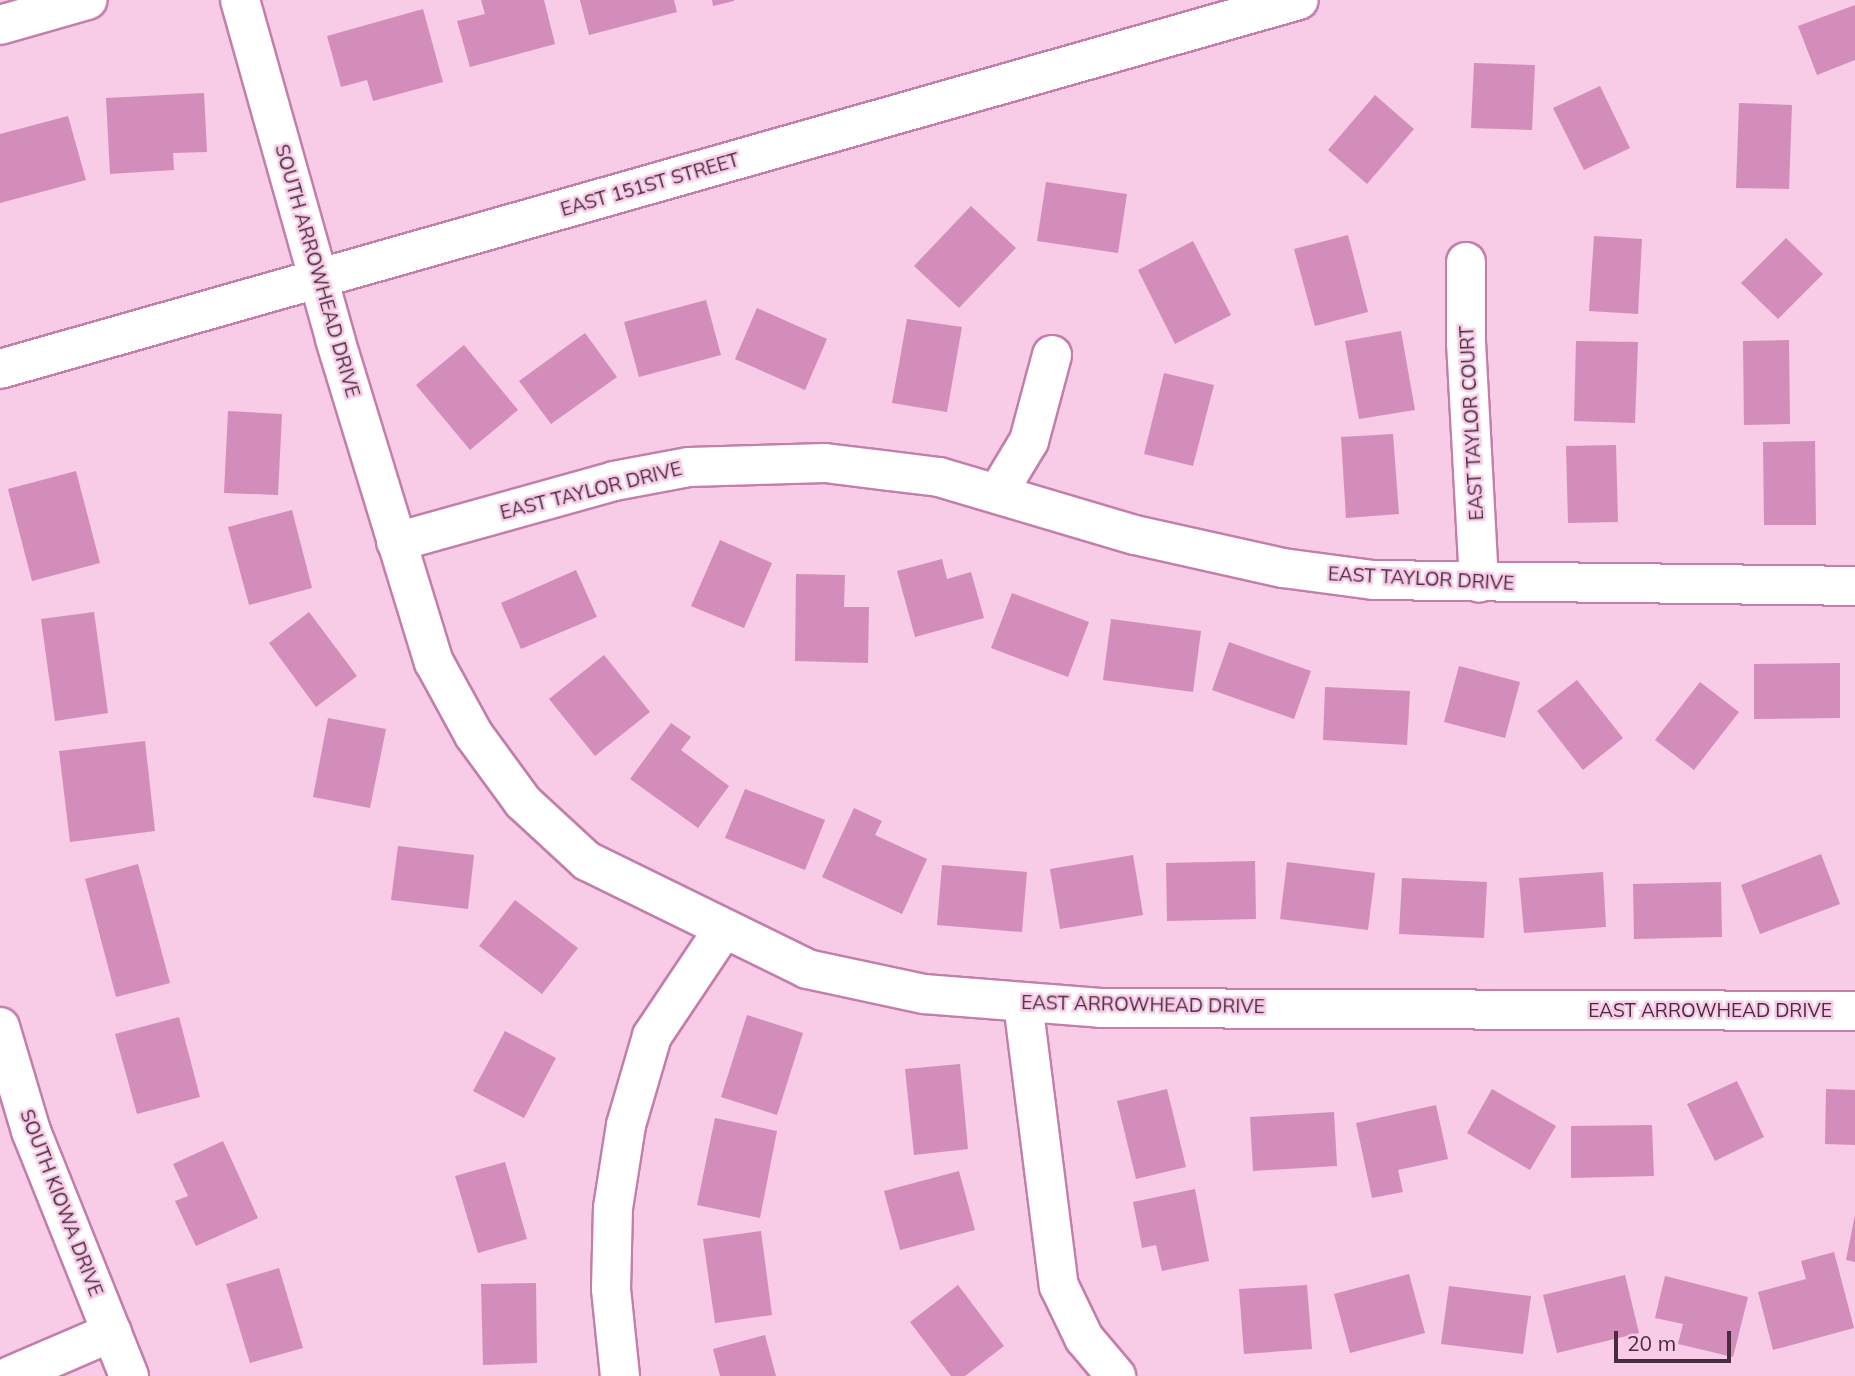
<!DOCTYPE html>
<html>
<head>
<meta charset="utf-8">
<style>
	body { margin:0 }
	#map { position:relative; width:1855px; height:1376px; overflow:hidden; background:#f8cbe7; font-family:Mulish,sans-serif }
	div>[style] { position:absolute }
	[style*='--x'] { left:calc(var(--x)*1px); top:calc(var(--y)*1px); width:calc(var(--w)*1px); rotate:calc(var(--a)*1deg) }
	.building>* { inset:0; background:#d38dba }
	.roads { filter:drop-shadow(2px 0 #c37eaa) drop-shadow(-2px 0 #c37eaa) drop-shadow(0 2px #c37eaa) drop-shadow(0 -2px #c37eaa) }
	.minor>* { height:38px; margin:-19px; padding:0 19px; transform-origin:19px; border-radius:19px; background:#fff }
	.major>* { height:38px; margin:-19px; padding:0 19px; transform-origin:19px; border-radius:19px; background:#fff }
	span { translate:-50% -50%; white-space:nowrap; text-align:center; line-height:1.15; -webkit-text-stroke:5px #f8cbe7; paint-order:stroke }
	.street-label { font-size:19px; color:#482b3e }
	.scale { position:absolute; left:1614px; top:1331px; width:117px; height:32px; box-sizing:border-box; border:4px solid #482b3e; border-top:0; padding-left:9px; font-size:21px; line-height:24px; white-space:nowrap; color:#482b3e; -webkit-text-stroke:5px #f8cbe7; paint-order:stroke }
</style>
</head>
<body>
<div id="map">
	<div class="building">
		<i style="clip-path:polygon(481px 0,544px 0,555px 44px,470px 67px,457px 21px,485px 14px)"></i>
		<i style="clip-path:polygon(580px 0,674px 0,677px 12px,589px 35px)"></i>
		<i style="clip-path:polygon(712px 0,734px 0,734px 1px,713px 6px)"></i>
		<i style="clip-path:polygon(1855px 5px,1855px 60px,1817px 75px,1798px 26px)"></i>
		<i style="clip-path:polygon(423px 9px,443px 82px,373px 101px,367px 80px,341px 87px,327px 36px)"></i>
		<i style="clip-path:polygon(1474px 63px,1535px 65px,1532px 130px,1471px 128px)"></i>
		<i style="clip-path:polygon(1600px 86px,1630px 148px,1584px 170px,1553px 108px)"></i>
		<i style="clip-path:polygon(204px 93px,207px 152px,173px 153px,174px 170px,110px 174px,106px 98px)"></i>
		<i style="clip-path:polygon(1375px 95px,1414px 129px,1367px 184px,1328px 150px)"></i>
		<i style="clip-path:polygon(1739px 103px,1792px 105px,1789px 189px,1736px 188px)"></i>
		<i style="clip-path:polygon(68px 116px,86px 180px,0 203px,0 134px)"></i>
		<i style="clip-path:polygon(1046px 182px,1127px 194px,1118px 253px,1037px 241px)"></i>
		<i style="clip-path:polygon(971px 206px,1016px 248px,959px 308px,914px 266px)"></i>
		<i style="clip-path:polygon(1348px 235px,1368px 312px,1315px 326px,1294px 249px)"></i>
		<i style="clip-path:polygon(1594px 236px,1642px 239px,1638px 314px,1589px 311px)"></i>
		<i style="clip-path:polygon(1786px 238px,1823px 274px,1778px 319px,1741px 283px)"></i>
		<i style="clip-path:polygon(1193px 241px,1231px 315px,1175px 344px,1138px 270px)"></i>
		<i style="clip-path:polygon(706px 300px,721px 355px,639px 377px,624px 322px)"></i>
		<i style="clip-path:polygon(757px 308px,827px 339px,805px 390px,735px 359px)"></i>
		<i style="clip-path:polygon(907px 319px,962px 327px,947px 412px,892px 403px)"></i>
		<i style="clip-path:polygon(1401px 331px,1415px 410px,1359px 419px,1345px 341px)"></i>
		<i style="clip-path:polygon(585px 333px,617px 377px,551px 424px,519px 381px)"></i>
		<i style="clip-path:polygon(1789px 340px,1790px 424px,1744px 425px,1743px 341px)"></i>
		<i style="clip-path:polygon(1576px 341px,1638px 342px,1635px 423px,1574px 421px)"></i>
		<i style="clip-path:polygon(464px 345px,518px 410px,470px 450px,416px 385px)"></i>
		<i style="clip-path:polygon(1164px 373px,1214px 385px,1193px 466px,1144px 454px)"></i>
		<i style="clip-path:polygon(228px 411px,282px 414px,278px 495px,224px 493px)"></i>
		<i style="clip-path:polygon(1393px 434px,1399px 514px,1346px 518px,1341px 437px)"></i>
		<i style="clip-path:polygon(1815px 441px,1816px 525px,1764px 525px,1763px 442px)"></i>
		<i style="clip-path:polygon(1616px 445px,1618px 522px,1568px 523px,1566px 446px)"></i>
		<i style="clip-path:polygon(76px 471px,100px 563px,32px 581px,8px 489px)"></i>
		<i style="clip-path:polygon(292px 510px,312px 588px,249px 605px,228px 527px)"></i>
		<i style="clip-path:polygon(720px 540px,772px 563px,744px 628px,691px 606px)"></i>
		<i style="clip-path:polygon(942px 559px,947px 579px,971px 572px,984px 618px,915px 637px,897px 571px)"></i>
		<i style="clip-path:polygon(576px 570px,597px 617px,521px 649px,501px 603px)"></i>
		<i style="clip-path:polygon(796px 574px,845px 575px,844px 607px,869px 607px,868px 663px,795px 661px)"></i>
		<i style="clip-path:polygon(1012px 593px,1089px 622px,1068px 677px,991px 648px)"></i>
		<i style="clip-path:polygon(94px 612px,108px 713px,55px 721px,41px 619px)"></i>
		<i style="clip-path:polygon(309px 612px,357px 676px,316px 707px,269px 643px)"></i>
		<i style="clip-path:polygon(1111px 619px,1201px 631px,1193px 692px,1103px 680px)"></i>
		<i style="clip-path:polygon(1229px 642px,1311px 671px,1294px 719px,1212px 690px)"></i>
		<i style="clip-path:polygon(604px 655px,650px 712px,595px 756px,549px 699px)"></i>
		<i style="clip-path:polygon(1840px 663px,1840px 718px,1754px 719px,1754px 664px)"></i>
		<i style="clip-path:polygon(1459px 666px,1520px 682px,1505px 738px,1444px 722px)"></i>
		<i style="clip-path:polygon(1577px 680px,1623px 738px,1583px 770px,1537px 711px)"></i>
		<i style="clip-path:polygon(1700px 682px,1739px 712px,1694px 770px,1655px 740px)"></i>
		<i style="clip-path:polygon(1325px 687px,1410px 691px,1407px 745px,1323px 740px)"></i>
		<i style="clip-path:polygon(328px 718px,386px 729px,370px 808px,313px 797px)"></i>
		<i style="clip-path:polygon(671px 723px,691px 737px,681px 750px,729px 786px,698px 828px,630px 779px)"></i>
		<i style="clip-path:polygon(145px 741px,155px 831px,70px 842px,59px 751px)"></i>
		<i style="clip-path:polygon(745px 789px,825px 820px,805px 870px,725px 838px)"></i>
		<i style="clip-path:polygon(854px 808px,882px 821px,875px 835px,927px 859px,902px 914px,822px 877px)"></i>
		<i style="clip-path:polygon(398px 846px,474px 855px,468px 909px,391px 900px)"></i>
		<i style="clip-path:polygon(1821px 854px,1840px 904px,1760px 934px,1741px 885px)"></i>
		<i style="clip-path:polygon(1133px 855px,1143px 915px,1060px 929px,1050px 869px)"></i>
		<i style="clip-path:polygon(1255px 861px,1256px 919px,1167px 921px,1166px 863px)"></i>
		<i style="clip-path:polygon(1287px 862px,1375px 873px,1368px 930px,1280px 919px)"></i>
		<i style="clip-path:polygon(138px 864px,170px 983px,116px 997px,85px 879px)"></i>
		<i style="clip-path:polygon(942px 865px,1027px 872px,1022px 932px,937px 925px)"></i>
		<i style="clip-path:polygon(1603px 872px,1606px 927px,1524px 933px,1519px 878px)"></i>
		<i style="clip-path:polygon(1402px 878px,1487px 882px,1484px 938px,1399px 934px)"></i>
		<i style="clip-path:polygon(1721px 882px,1722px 937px,1634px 939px,1633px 884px)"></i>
		<i style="clip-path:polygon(515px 900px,578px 948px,542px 994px,479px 946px)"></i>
		<i style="clip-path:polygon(747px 1015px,803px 1033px,777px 1115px,721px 1097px)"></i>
		<i style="clip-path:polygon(179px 1017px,200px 1097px,137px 1114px,115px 1034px)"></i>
		<i style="clip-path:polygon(505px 1031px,556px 1058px,524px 1118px,473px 1091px)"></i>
		<i style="clip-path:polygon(960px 1064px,968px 1149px,914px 1155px,905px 1069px)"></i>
		<i style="clip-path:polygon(1737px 1081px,1764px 1137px,1715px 1161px,1687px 1104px)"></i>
		<i style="clip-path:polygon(1167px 1089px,1186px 1167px,1136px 1179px,1117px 1101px)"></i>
		<i style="clip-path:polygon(1492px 1089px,1556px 1126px,1530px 1170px,1467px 1133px)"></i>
		<i style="clip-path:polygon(1826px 1089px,1855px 1090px,1855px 1145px,1825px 1144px)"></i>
		<i style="clip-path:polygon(1436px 1105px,1448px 1159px,1398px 1170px,1403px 1192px,1372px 1198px,1356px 1123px)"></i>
		<i style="clip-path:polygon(1334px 1112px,1337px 1166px,1253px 1171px,1250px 1117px)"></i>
		<i style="clip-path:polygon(715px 1118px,777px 1131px,760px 1218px,697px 1205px)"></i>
		<i style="clip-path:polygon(1652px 1125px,1654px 1176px,1571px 1178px,1571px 1126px)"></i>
		<i style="clip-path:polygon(223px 1141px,258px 1218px,196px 1246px,175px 1201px,188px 1196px,173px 1164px)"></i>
		<i style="clip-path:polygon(505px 1162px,527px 1239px,478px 1253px,455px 1176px)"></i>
		<i style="clip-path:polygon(959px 1171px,975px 1230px,900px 1250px,884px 1191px)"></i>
		<i style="clip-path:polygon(1195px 1189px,1209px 1261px,1162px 1271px,1156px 1245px,1142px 1248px,1133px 1202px)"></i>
		<i style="clip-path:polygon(1855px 1215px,1855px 1262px,1846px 1260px)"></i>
		<i style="clip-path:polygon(761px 1231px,772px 1315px,715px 1323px,703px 1239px)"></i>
		<i style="clip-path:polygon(1834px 1252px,1854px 1328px,1773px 1350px,1758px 1292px,1806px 1279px,1801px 1261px)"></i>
		<i style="clip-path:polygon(279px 1268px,303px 1348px,250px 1363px,226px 1284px)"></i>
		<i style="clip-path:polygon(1409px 1274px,1425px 1333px,1350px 1353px,1334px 1294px)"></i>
		<i style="clip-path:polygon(1625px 1275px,1639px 1333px,1557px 1353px,1543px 1295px)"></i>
		<i style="clip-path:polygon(1665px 1276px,1748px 1297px,1733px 1357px,1678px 1344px,1683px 1324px,1655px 1318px)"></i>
		<i style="clip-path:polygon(536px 1283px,537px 1363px,483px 1365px,481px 1284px)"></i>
		<i style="clip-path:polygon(958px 1285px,1004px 1346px,965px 1376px,951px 1376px,910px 1322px)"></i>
		<i style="clip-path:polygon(1307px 1285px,1312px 1349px,1244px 1354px,1239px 1289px)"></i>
		<i style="clip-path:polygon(1449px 1286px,1531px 1296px,1523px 1354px,1441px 1344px)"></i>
		<i style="clip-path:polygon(765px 1335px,776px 1376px,720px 1376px,713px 1349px)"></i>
	</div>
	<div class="roads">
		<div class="minor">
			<i style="--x:240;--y:0;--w:352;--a:74.3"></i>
			<i style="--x:335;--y:339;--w:338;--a:73"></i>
			<i style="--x:434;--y:662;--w:83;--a:61.3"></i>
			<i style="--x:474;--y:735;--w:83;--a:53.8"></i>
			<i style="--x:523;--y:802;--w:87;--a:42.7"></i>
			<i style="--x:587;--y:861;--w:245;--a:26.1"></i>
			<i style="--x:807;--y:969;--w:120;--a:12.1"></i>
			<i style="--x:924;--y:994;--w:177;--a:4.5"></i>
			<i style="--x:1100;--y:1008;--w:755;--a:0.23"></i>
			<i style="--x:0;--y:25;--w:91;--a:-16"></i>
			<i style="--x:1466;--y:262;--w:80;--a:90"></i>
			<i style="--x:1466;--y:342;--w:241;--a:86.9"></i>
			<i style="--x:997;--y:494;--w:62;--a:-58.9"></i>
			<i style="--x:1029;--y:441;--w:89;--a:-75"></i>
			<i style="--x:396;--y:542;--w:226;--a:-15.6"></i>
			<i style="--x:614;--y:481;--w:76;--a:-10.6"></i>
			<i style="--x:689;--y:467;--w:136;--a:-1.7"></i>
			<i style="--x:825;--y:463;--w:115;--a:7"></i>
			<i style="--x:939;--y:477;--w:204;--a:16.5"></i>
			<i style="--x:1135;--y:535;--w:152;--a:12.6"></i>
			<i style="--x:1283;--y:568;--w:91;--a:7.6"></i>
			<i style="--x:1373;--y:580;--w:482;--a:0.7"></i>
			<i style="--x:1023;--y:1003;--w:285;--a:82.8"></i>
			<i style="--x:1059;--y:1286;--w:58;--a:64.3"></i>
			<i style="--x:1084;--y:1338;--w:50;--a:49.9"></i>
			<i style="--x:0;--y:1027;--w:109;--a:73.4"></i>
			<i style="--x:31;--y:1131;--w:264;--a:68.2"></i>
			<i style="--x:10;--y:1376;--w:111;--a:-23.3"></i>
			<i style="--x:620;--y:1376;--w:87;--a:-95.9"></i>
			<i style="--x:611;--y:1289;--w:81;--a:-88.6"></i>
			<i style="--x:613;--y:1208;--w:84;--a:-81.1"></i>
			<i style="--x:626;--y:1125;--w:93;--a:-73.7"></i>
			<i style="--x:652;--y:1036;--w:128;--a:-56.2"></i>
		</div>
		<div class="major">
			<i style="--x:0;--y:369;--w:1350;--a:-15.86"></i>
		</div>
	</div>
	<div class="street-label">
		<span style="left:650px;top:185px;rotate:-16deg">EAST 151ST STREET</span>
		<span style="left:317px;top:271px;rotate:74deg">SOUTH ARROWHEAD DRIVE</span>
		<span style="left:1472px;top:423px;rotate:-93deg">EAST TAYLOR COURT</span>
		<span style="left:591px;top:491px;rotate:-14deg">EAST TAYLOR DRIVE</span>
		<span style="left:1421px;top:579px;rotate:3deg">EAST TAYLOR DRIVE</span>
		<span style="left:1143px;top:1005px;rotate:1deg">EAST ARROWHEAD DRIVE</span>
		<span style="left:1710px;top:1011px">EAST ARROWHEAD DRIVE</span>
		<span style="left:61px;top:1203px;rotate:69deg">SOUTH KIOWA DRIVE</span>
	</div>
	<div class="scale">20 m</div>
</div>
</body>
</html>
